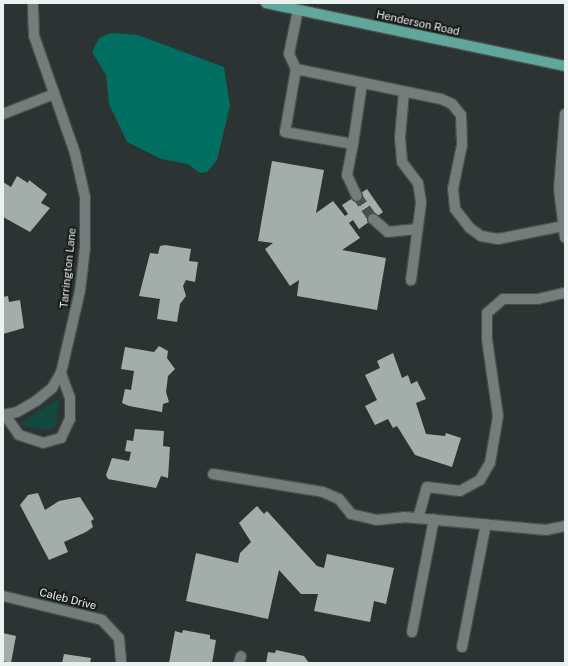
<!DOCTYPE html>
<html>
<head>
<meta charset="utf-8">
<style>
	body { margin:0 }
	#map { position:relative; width:568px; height:666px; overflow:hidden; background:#2b3432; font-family:"Public Sans",sans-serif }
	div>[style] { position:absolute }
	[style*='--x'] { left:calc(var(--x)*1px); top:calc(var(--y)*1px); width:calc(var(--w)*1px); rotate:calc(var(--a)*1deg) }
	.green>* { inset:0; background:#13483f }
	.water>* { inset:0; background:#006e60 }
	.building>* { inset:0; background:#a3aeab }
	.minor-tunnel>* { height:10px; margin-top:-5px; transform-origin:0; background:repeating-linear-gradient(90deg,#48504e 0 10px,transparent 0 15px) }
	.roads { filter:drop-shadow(1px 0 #474f4d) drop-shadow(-1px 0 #474f4d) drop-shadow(0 1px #474f4d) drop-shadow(0 -1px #474f4d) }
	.minor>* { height:10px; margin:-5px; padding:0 5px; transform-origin:5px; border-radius:5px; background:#737d7b }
	.major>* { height:10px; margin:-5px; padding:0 5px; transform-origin:5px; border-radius:5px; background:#60a69a }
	span { translate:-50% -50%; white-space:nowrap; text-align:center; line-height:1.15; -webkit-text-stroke:4px #171b1a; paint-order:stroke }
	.street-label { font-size:11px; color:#ebf1f0 }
	.frame { position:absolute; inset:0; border:4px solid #ebf1f0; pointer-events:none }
</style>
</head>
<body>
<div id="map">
	<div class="green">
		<i style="clip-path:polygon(60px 398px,55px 427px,50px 430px,23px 426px,22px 422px)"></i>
	</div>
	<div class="water">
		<i style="clip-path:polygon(111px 33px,138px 35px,224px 67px,230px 106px,217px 160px,207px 172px,200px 173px,188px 164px,161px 159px,127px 142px,109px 104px,106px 75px,92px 52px,99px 38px)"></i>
	</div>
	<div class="building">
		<i style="clip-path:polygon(272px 161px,324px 170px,316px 213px,333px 201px,345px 216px,348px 214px,342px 205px,367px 189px,383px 212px,359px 229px,353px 220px,349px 223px,360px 238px,342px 250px,386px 258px,377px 310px,297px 296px,299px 280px,290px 286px,265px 249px,273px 243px,258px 241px)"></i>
		<i style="clip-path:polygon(17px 176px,28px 183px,29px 180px,47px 194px,41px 203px,50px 208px,30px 232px,3px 217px,3px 182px,11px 187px)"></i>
		<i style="clip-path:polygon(165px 245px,191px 249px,189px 261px,198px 262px,195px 282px,186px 280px,183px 286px,186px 296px,180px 304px,177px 322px,157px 319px,160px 299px,139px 296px,150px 253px,158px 254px,160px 246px)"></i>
		<i style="clip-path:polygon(8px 296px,9px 302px,20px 300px,24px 328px,3px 334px,3px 297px)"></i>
		<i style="clip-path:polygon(159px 346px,168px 351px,167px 358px,175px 369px,168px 376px,166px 392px,169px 402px,163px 404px,162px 412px,129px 406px,122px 403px,125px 389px,131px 390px,134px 371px,121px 369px,125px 347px,154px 352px)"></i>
		<i style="clip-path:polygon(393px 353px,402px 378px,408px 375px,411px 384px,417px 381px,426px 399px,416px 403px,426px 434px,445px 436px,446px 433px,461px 438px,452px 467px,415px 455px,397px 426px,393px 428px,388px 419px,375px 425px,365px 406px,377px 400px,365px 375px,380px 368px,377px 361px)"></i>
		<i style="clip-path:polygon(135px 429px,164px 431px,163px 446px,170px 447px,168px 478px,161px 476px,156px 488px,108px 479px,106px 475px,112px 458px,129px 461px,131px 452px,125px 451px,127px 440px,133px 441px)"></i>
		<i style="clip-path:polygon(38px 493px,45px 510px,59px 501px,80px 497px,94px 519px,91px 521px,93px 527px,86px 532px,64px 542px,68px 552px,49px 560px,20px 505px,28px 495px)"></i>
		<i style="clip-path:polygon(257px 506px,264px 514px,267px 511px,317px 566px,324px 568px,327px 554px,394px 568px,386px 604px,374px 601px,370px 622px,314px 611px,318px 594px,301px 594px,279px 570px,268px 619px,186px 601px,196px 553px,238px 563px,240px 553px,251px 542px,239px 523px)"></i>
		<i style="clip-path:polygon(183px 630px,210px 635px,210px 639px,216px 640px,212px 663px,169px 663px,175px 631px,182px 633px)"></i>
		<i style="clip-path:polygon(3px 633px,16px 636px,11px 663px,3px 661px)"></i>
		<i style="clip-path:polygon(276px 650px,304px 656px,309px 663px,266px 663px,268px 652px,275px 653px)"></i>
		<i style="clip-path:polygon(64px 654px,91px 658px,90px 663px,62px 663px)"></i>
	</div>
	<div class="minor-tunnel">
		<i style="--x:357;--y:196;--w:28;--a:55"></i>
	</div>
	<div class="roads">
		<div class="minor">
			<i style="--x:298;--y:10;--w:45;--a:101.6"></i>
			<i style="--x:289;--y:54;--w:17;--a:65"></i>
			<i style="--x:296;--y:69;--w:148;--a:11.7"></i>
			<i style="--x:441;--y:99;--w:12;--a:24"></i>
			<i style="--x:452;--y:104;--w:14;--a:51"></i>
			<i style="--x:461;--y:115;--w:30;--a:88"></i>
			<i style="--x:462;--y:145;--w:45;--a:101.6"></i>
			<i style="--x:453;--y:189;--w:20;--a:84"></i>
			<i style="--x:455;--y:209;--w:24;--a:52"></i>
			<i style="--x:470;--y:228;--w:14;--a:36"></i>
			<i style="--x:481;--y:236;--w:17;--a:10"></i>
			<i style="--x:498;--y:239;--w:66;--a:-11.3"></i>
			<i style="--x:296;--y:69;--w:64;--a:99.9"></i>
			<i style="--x:285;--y:132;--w:69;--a:10"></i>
			<i style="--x:353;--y:144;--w:61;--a:-81.5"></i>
			<i style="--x:404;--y:92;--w:46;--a:95"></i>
			<i style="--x:400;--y:138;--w:24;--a:85"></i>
			<i style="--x:402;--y:162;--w:26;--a:53"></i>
			<i style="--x:418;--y:183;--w:20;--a:81"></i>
			<i style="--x:421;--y:203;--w:78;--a:97.4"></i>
			<i style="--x:3;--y:114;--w:55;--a:-21.4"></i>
			<i style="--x:565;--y:114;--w:75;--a:94.6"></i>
			<i style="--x:559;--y:189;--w:49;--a:83"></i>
			<i style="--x:353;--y:144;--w:32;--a:101"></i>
			<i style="--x:347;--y:175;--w:23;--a:65"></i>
			<i style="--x:373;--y:219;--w:20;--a:41"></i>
			<i style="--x:388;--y:232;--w:29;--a:-6"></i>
			<i style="--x:3;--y:415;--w:14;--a:-12"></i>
			<i style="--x:17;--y:412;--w:22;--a:-30"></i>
			<i style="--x:36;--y:401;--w:21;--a:-39"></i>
			<i style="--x:52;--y:388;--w:17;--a:-59"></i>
			<i style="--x:61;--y:373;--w:84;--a:-77"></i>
			<i style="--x:80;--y:291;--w:44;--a:-83.5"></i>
			<i style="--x:85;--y:247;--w:50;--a:-90"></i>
			<i style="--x:85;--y:197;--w:45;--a:-102.8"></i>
			<i style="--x:75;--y:153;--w:124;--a:-109.3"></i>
			<i style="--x:34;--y:36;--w:33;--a:-92"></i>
			<i style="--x:5;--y:415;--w:24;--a:55"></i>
			<i style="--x:19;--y:435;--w:25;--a:18"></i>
			<i style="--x:43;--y:443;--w:19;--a:-16"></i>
			<i style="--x:61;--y:438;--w:21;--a:-65"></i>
			<i style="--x:70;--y:419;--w:21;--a:-90"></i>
			<i style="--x:70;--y:398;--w:27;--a:-110"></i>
			<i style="--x:213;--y:474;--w:111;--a:9.3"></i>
			<i style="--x:323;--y:492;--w:17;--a:24"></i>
			<i style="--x:339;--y:499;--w:19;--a:51"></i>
			<i style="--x:351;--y:514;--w:27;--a:13"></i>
			<i style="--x:377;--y:520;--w:27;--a:-6"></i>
			<i style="--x:404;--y:517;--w:143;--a:5.2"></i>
			<i style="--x:546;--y:530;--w:19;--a:-12"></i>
			<i style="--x:418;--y:518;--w:32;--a:-74"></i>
			<i style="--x:427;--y:487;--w:33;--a:7"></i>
			<i style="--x:460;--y:491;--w:23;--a:-29"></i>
			<i style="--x:480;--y:480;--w:20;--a:-60"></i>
			<i style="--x:490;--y:463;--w:48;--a:-80.3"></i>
			<i style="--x:498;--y:416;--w:77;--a:-98.2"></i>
			<i style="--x:487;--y:340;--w:27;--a:-90"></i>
			<i style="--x:487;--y:313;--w:21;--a:-41"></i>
			<i style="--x:503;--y:299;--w:35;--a:0"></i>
			<i style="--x:538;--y:299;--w:28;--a:-13"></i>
			<i style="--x:3;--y:596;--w:102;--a:13.6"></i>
			<i style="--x:102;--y:620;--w:25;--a:47"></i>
			<i style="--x:119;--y:638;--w:25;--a:85"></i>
			<i style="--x:412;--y:632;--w:115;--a:-79"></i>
			<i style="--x:462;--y:647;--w:125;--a:-79"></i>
			<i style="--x:239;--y:663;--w:7;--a:-74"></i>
		</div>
		<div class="major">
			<i style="--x:266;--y:3;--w:306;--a:11.9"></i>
		</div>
	</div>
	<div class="street-label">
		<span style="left:418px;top:23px;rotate:12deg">Henderson Road</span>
		<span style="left:68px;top:268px;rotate:-84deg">Tarrington Lane</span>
		<span style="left:68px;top:599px;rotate:14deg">Caleb Drive</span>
	</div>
	<div class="frame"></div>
</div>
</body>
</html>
